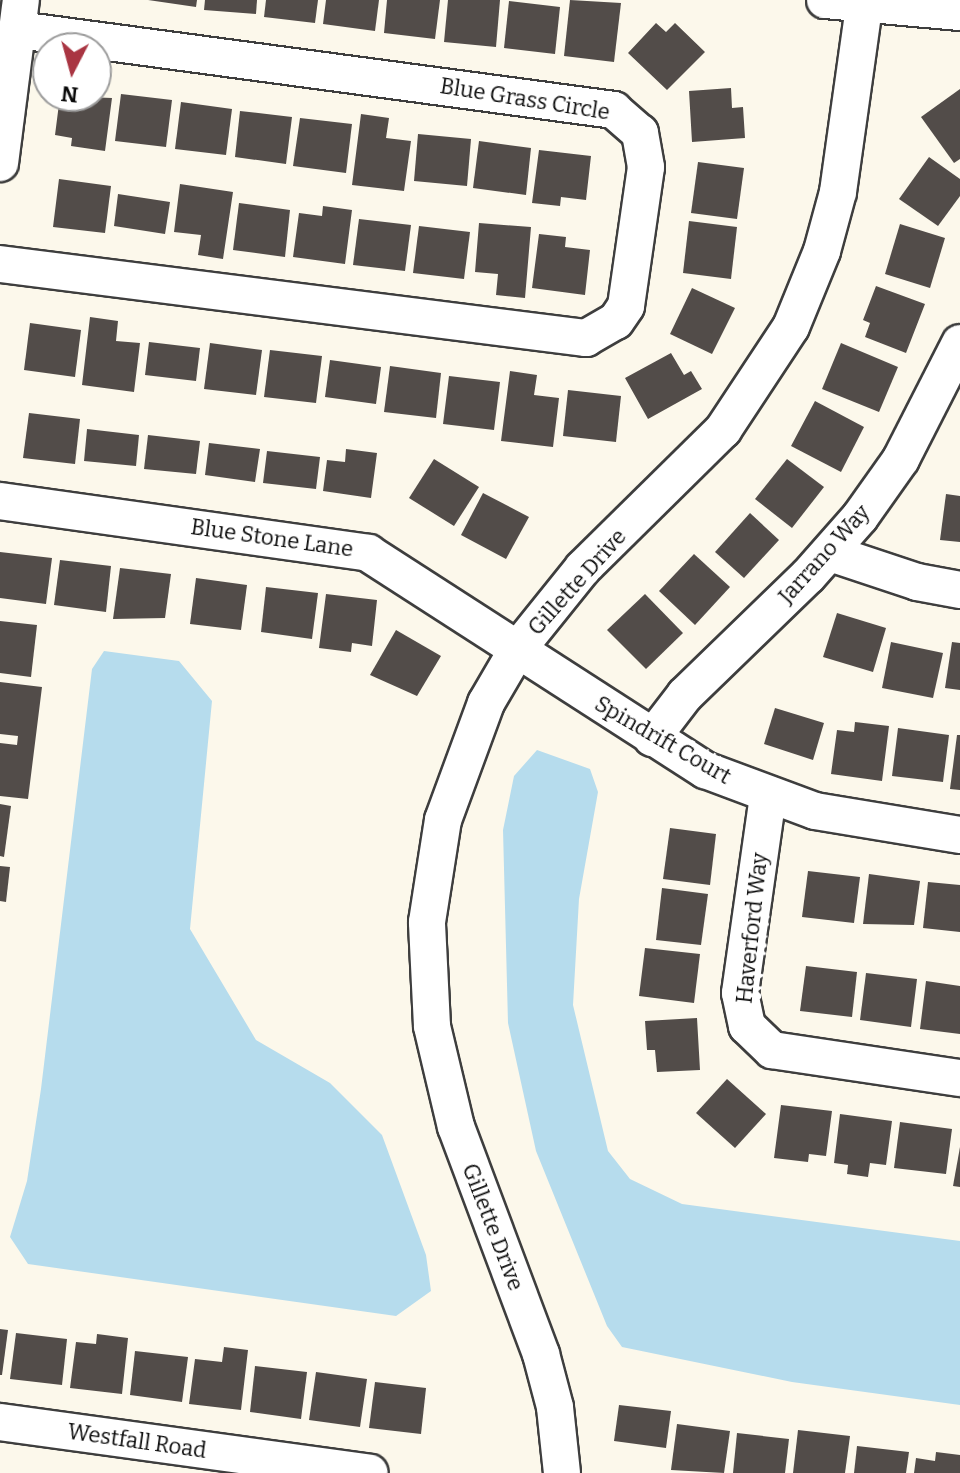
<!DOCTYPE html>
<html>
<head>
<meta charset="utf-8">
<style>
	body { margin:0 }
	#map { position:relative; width:960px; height:1473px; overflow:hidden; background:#fcf8eb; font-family:Bitter,serif }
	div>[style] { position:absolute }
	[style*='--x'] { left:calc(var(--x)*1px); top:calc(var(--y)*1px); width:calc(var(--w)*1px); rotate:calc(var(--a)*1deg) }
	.water>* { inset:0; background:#b6dced }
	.building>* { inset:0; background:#524c49 }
	.roads { filter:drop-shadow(2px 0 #3e3e3e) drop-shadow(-2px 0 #3e3e3e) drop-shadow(0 2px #3e3e3e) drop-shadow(0 -2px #3e3e3e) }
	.minor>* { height:36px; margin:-18px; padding:0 18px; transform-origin:18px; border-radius:18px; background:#fff }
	span { translate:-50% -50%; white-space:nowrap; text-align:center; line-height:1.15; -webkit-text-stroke:8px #fff; paint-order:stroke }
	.street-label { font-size:22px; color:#0b0b0b }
	.north { position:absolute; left:32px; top:32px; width:80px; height:80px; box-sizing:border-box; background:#fff; border:2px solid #9d9d9d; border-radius:50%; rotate:186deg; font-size:22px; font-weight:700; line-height:32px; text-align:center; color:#0b0b0b }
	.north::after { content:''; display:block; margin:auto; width:28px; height:36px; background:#a93542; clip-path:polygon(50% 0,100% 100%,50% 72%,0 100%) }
</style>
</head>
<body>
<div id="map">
	<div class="water">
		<i style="clip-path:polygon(104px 651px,179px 661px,212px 701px,190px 929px,256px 1040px,330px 1083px,382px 1135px,426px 1255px,431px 1291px,396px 1316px,28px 1264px,10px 1237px,27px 1181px,41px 1089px,92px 669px)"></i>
		<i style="clip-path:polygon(537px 750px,590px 769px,598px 792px,579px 899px,573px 1005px,608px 1151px,630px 1179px,682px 1204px,960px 1241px,960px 1405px,792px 1382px,622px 1347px,607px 1326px,536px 1151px,508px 1023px,503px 830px,514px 776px)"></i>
	</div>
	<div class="building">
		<i style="clip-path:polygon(148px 0,197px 0,196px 7px)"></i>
		<i style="clip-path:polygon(205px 0,257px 0,256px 14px,204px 10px)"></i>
		<i style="clip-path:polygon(266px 0,318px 0,315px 23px,264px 17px)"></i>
		<i style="clip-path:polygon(326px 0,379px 0,375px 31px,323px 24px)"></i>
		<i style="clip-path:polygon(387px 0,440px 0,435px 39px,384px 33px)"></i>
		<i style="clip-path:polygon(448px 0,500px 0,496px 47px,444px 42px)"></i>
		<i style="clip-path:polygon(570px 0,621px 3px,614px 62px,564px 56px)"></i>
		<i style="clip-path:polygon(509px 1px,560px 7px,555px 54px,504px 48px)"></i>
		<i style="clip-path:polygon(656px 23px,666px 32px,675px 23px,705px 52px,667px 90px,628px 53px)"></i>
		<i style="clip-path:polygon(731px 88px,732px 108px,743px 107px,745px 138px,692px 142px,689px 91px)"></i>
		<i style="clip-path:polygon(960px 89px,960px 159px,954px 163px,921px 117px)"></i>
		<i style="clip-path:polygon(121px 94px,172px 100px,166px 147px,115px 141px)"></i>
		<i style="clip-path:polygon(60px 96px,112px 98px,105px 151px,71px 146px,72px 138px,55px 135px)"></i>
		<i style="clip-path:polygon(181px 102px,232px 109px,226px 155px,175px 149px)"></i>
		<i style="clip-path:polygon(240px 111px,292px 117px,286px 164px,235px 157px)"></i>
		<i style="clip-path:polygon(361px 114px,389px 118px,386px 138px,411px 141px,404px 191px,352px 185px)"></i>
		<i style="clip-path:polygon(300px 118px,352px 124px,346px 173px,293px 166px)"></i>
		<i style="clip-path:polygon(418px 134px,471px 139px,467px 186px,414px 181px)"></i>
		<i style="clip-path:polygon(479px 141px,531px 148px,526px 195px,473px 188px)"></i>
		<i style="clip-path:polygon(539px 150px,591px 156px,586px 200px,561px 197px,560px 206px,532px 203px)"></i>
		<i style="clip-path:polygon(929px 157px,960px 179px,960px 196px,938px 226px,899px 199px)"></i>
		<i style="clip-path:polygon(698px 162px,744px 168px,737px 219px,691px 213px)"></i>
		<i style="clip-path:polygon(59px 179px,111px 186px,105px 233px,53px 227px)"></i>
		<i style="clip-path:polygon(180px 184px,233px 192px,223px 259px,198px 255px,201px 235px,174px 232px)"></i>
		<i style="clip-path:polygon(118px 194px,170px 202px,165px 234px,114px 226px)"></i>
		<i style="clip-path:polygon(239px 203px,290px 210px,285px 257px,233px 250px)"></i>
		<i style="clip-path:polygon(323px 206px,352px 210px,345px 264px,293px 257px,299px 213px,322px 216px)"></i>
		<i style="clip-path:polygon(359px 219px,411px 225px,405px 271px,353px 265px)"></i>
		<i style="clip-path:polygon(689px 221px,737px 227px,731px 279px,683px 273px)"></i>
		<i style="clip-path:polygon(479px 223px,531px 227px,525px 298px,496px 295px,498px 274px,475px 272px)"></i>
		<i style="clip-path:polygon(900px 224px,945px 238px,930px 288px,885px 274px)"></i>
		<i style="clip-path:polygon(419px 226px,470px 232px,464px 279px,413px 273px)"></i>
		<i style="clip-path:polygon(539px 234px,566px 237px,565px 247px,590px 250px,585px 295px,532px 288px)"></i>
		<i style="clip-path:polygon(876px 286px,925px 304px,906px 353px,865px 337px,870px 323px,863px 320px)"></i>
		<i style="clip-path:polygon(692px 288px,735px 308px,712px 354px,670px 334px)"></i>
		<i style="clip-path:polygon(90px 317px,118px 321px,116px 341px,140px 343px,134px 392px,82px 385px)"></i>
		<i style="clip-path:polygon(30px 323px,81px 330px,75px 377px,24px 370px)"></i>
		<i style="clip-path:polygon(149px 342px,200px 348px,196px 381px,145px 375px)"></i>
		<i style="clip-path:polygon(210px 343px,262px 350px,256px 395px,204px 389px)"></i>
		<i style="clip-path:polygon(841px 343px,898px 367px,879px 412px,822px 389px)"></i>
		<i style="clip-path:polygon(270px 350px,322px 356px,316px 403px,264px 397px)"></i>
		<i style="clip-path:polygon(671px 353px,684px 375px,691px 371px,702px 389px,648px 419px,625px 378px)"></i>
		<i style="clip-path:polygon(330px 360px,381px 367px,376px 404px,325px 397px)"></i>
		<i style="clip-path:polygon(390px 366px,441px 373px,436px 418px,384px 412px)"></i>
		<i style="clip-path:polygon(510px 371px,537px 375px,534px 395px,559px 398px,553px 447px,501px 441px)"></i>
		<i style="clip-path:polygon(449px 376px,500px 382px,494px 430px,443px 424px)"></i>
		<i style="clip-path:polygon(568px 390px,621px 396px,616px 442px,563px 436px)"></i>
		<i style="clip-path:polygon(815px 401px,864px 427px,841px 472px,791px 446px)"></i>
		<i style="clip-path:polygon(29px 413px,80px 419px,75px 464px,23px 458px)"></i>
		<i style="clip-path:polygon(87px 429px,139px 435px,136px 466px,84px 461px)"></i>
		<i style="clip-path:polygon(148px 435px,200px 441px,196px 474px,144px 469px)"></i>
		<i style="clip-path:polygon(209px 443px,260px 449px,255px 482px,205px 475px)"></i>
		<i style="clip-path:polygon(346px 449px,377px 453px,371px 498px,323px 491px,327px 460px,345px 462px)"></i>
		<i style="clip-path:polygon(267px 451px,320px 457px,316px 489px,263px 483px)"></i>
		<i style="clip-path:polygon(434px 459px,479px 487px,454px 526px,409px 498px)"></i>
		<i style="clip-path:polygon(787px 459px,824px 487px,792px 528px,755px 499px)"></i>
		<i style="clip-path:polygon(483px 493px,529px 517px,506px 559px,461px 535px)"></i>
		<i style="clip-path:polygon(946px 494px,960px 496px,960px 542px,940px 540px)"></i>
		<i style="clip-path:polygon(750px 513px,779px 540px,744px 578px,715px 552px)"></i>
		<i style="clip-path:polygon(0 552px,52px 558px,46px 604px,0 598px)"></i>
		<i style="clip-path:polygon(694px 554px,730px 587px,695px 625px,659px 591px)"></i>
		<i style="clip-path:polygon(60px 560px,111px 566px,106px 612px,54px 605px)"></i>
		<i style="clip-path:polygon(120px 568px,171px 574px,165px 618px,113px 619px)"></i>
		<i style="clip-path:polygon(196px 578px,247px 585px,241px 630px,190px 624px)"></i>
		<i style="clip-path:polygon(266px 587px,318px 593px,312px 639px,261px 632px)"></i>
		<i style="clip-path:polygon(326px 594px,377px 600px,372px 646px,352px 643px,351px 652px,319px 648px)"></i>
		<i style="clip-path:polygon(645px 594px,683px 633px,646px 669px,607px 630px)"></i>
		<i style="clip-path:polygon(837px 613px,886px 628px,873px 672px,823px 657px)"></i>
		<i style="clip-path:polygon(0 621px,37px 625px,31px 677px,0 673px)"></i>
		<i style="clip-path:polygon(396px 630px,441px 656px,417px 696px,370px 675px)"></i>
		<i style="clip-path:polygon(891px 642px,943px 653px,933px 698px,882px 688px)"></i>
		<i style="clip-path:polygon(952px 642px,960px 643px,960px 690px,945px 688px)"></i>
		<i style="clip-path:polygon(0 682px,42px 687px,28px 799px,0 796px,0 743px,17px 745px,18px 736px,0 734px)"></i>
		<i style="clip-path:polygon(775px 708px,824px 723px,813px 760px,764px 744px)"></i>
		<i style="clip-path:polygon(855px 722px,889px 726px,882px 781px,831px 774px,837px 730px,854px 732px)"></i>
		<i style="clip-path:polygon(898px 728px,949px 735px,943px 782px,892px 776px)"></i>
		<i style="clip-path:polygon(957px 735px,960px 735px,960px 790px,950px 789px)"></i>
		<i style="clip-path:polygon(0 804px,11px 806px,4px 857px,0 856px)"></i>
		<i style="clip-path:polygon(670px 828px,716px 834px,710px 885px,663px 879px)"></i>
		<i style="clip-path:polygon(0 866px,10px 867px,6px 902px,0 901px)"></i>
		<i style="clip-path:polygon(808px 871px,860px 877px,854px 923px,802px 917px)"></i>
		<i style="clip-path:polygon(869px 874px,920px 881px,914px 925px,863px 924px)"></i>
		<i style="clip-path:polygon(928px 882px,960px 885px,960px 932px,923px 928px)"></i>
		<i style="clip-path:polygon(662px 888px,708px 894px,701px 945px,656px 940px)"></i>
		<i style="clip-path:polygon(645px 948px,700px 954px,694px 1003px,639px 996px)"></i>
		<i style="clip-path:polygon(806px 966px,857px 972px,852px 1017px,800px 1011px)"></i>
		<i style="clip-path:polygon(866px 973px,917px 979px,911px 1027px,860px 1020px)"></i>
		<i style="clip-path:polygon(926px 981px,960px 986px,960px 1034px,920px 1029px)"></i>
		<i style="clip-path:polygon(697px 1018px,700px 1070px,657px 1072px,655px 1050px,647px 1050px,645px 1021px)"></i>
		<i style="clip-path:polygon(727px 1079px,766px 1114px,735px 1148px,696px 1113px)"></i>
		<i style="clip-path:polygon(781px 1105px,832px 1111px,826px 1156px,809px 1154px,808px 1162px,774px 1158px)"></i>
		<i style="clip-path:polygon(840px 1114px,892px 1121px,886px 1165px,870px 1163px,868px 1177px,847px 1174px,848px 1165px,834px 1163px)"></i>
		<i style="clip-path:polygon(900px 1122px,952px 1129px,946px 1174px,894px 1168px)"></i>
		<i style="clip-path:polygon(960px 1147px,960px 1187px,953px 1186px)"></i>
		<i style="clip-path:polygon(0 1329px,8px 1330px,2px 1375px,0 1375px)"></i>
		<i style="clip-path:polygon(16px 1333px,67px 1339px,62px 1385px,10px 1379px)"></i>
		<i style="clip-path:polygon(97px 1334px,128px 1338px,122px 1394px,70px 1388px,76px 1342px,96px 1344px)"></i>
		<i style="clip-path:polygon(224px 1347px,248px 1350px,241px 1410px,189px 1404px,195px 1359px,222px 1362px)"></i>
		<i style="clip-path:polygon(135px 1351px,188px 1357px,182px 1402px,130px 1395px)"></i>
		<i style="clip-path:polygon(255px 1366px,307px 1372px,301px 1419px,250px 1412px)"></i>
		<i style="clip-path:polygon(316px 1372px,367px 1379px,360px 1427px,309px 1420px)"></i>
		<i style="clip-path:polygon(375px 1382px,426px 1388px,421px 1434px,369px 1428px)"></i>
		<i style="clip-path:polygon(619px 1405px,671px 1411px,666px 1448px,614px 1441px)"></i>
		<i style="clip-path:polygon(677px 1424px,730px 1431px,724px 1473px,671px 1470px)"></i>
		<i style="clip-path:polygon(798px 1430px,850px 1436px,845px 1473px,793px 1473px)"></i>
		<i style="clip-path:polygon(737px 1433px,789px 1439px,785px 1473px,733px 1473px)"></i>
		<i style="clip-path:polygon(857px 1446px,909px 1452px,906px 1473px,854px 1473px)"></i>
		<i style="clip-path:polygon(936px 1452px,960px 1455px,960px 1473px,914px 1473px,916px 1458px,935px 1461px)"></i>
	</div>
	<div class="roads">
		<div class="minor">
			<i style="--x:825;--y:0;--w:136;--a:5.1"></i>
			<i style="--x:0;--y:163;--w:164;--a:-82.7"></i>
			<i style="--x:0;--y:264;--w:591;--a:7.2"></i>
			<i style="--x:586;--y:338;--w:34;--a:-30"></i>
			<i style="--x:616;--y:321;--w:18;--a:-56"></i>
			<i style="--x:626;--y:306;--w:140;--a:-81.8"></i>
			<i style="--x:646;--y:167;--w:35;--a:-100"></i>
			<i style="--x:640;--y:133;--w:35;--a:-139"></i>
			<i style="--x:614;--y:110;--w:601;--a:-172.35"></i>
			<i style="--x:0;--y:501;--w:372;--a:8"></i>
			<i style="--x:368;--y:553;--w:401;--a:32.8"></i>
			<i style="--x:705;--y:770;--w:117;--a:20.4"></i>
			<i style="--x:815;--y:811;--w:147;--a:9.4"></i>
			<i style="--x:830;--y:553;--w:92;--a:18.4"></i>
			<i style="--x:917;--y:582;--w:44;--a:10.5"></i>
			<i style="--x:652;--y:738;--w:54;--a:-52.5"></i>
			<i style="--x:685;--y:695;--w:171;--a:-44.1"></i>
			<i style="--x:808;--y:576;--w:79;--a:-48.6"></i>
			<i style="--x:860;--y:517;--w:71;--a:-54.7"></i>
			<i style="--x:901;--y:459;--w:130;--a:-63"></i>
			<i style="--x:768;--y:796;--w:199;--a:98.1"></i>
			<i style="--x:740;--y:993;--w:34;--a:78"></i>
			<i style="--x:747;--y:1026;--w:35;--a:44"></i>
			<i style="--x:772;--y:1050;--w:190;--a:8.5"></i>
			<i style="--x:0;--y:1422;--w:373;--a:7.8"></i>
			<i style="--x:562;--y:1473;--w:66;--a:-96.1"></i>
			<i style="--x:555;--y:1407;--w:55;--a:-104.8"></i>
			<i style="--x:541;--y:1354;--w:242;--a:-110.5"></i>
			<i style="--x:456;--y:1127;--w:104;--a:-103.4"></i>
			<i style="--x:432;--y:1026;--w:104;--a:-92.8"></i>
			<i style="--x:427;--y:922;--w:103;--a:-81.1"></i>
			<i style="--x:443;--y:820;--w:125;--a:-69.8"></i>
			<i style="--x:486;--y:703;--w:61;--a:-59.7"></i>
			<i style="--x:517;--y:650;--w:105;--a:-51.2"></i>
			<i style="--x:583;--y:568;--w:197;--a:-44.6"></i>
			<i style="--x:723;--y:430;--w:123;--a:-56.6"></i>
			<i style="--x:791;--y:327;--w:82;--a:-67.8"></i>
			<i style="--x:822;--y:251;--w:61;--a:-74.8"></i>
			<i style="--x:838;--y:192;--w:186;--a:-82"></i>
		</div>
	</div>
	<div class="street-label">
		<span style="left:525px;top:99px;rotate:9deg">Blue Grass Circle</span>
		<span style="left:272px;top:538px;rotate:8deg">Blue Stone Lane</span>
		<span style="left:824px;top:554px;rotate:-48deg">Jarrano Way</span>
		<span style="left:577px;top:582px;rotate:-48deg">Gillette Drive</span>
		<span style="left:663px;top:740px;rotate:30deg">Spindrift Court</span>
		<span style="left:752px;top:928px;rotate:-84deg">Haverford Way</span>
		<span style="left:493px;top:1227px;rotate:69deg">Gillette Drive</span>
		<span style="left:137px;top:1441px;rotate:8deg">Westfall Road</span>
	</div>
	<div class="north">N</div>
</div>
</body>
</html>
